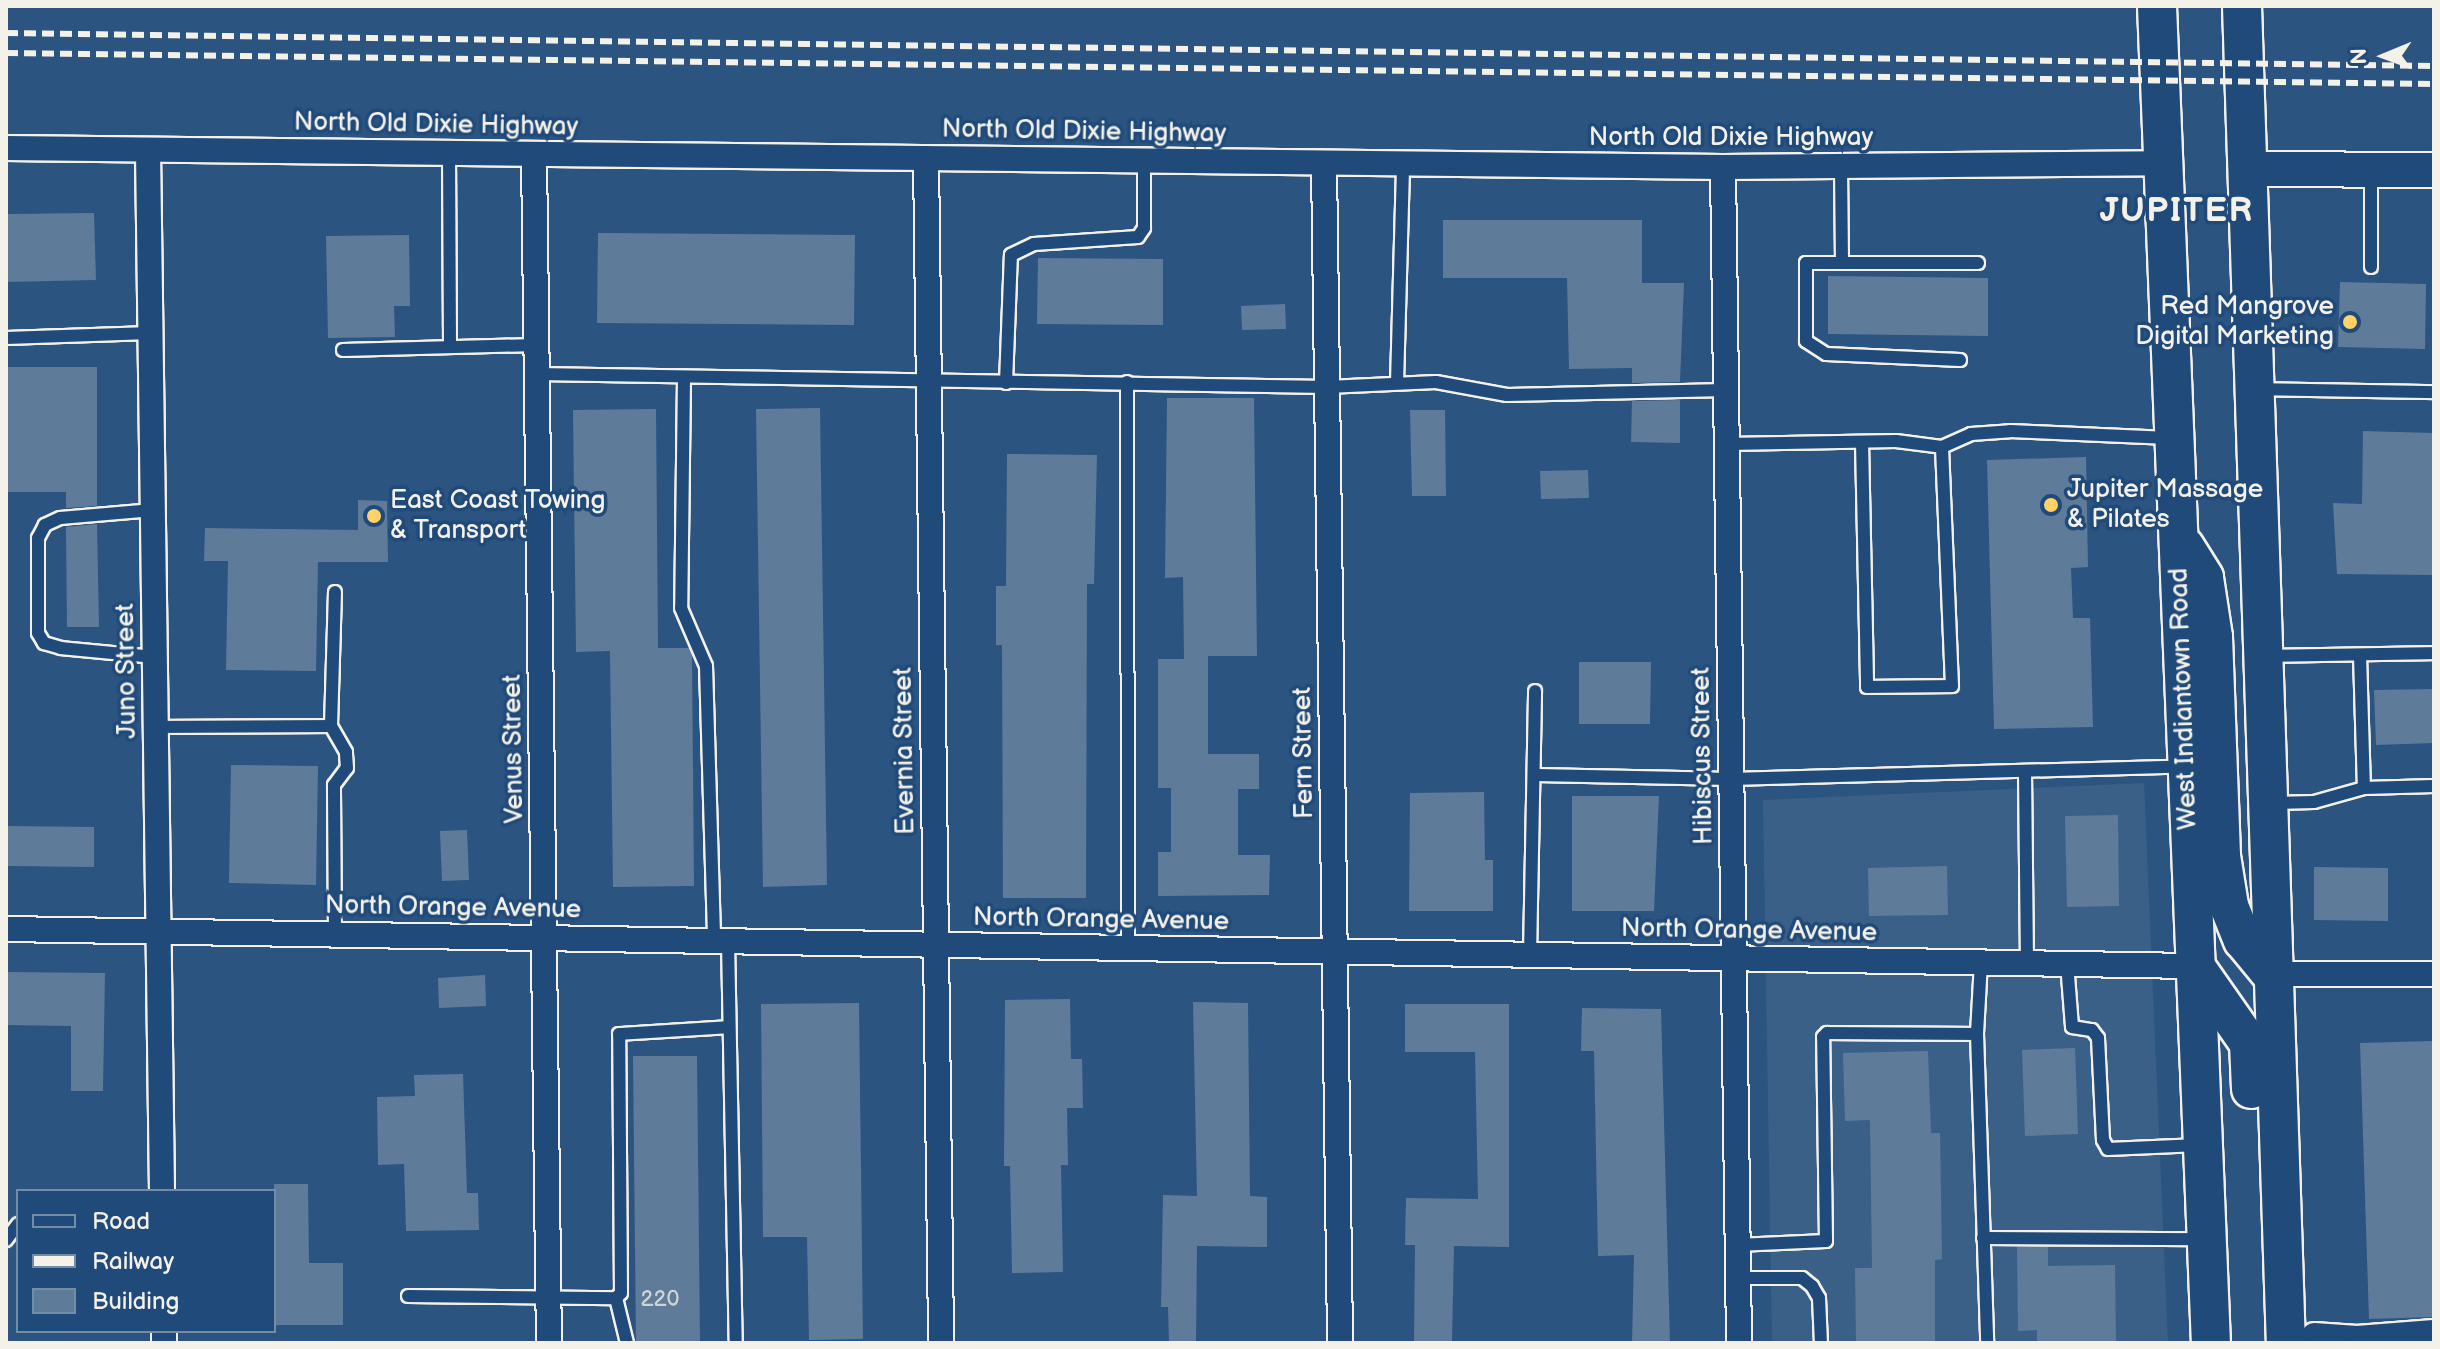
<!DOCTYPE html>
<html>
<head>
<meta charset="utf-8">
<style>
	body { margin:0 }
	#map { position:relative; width:2440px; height:1349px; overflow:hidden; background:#2c5481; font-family:"Balsamiq Sans",sans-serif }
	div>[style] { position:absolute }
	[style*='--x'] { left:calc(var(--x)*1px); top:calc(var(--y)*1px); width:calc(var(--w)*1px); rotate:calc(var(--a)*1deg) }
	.built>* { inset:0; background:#3b6088 }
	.building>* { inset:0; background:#5e7b9a }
	.roads { filter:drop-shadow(2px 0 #f4f1e8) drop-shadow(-2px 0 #f4f1e8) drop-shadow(0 2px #f4f1e8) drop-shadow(0 -2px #f4f1e8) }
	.lane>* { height:12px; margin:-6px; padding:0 6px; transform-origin:6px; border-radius:6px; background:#1f4a7a }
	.street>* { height:24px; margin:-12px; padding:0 12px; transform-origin:12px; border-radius:12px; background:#1f4a7a }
	.secondary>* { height:34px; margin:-17px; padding:0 17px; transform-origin:17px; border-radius:17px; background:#1f4a7a }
	.primary>* { height:38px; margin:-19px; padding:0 19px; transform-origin:19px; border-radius:19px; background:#1f4a7a }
	.rail>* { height:6px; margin-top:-3px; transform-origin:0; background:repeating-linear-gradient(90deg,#f4f1e8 0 12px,transparent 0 18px) }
	.dots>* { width:22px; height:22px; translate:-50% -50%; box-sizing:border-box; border:4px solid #1f4a7a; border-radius:50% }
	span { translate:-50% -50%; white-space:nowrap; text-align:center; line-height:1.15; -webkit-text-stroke:7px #1f4a7a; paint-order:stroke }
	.number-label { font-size:22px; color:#ced4d4 }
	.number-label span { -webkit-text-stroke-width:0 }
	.street-label { font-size:26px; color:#f4f1e8 }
	.poi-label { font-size:26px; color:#f4f1e8 }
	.right { translate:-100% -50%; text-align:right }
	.left { translate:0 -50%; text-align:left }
	.district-label { font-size:34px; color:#f4f1e8; font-weight:700; letter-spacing:2px }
	.frame { position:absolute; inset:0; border:8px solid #f4f1e8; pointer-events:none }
	.legend { position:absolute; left:16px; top:1189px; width:260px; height:144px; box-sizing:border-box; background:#1f4a7a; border:2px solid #748da6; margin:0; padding:10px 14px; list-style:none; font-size:24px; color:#f4f1e8 }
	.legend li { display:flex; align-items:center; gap:16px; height:40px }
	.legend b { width:40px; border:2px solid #748da6 }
	.north { position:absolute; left:2344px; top:16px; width:80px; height:80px; -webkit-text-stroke:6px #1f4a7a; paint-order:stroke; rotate:269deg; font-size:22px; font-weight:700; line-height:32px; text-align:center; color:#f4f1e8 }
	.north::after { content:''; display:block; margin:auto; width:28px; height:36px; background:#f4f1e8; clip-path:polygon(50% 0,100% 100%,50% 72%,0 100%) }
</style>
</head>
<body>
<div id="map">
	<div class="built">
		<i style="clip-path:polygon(2144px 783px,2168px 1343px,1772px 1343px,1763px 800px)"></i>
	</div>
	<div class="building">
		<i style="clip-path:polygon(94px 213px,96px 280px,6px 282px,6px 214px)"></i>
		<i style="clip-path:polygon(1443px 220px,1642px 220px,1642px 283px,1684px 283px,1680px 382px,1632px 383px,1632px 368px,1569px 369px,1567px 278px,1443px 278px)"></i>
		<i style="clip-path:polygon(598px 233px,855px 235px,854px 325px,597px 323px)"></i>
		<i style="clip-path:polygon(409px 235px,410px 306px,394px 306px,395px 337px,328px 338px,326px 236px)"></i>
		<i style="clip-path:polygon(1038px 258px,1163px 259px,1163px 325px,1037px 324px)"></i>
		<i style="clip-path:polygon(1828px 276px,1988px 278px,1988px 336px,1828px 334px)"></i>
		<i style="clip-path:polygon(2340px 282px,2426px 284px,2425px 349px,2338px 347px)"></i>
		<i style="clip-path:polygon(1285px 304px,1286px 329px,1242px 330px,1241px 306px)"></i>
		<i style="clip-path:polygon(6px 367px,97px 367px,97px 506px,66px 508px,66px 492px,6px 492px)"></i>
		<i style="clip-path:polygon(1167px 398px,1254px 398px,1257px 656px,1208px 656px,1208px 754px,1259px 754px,1259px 789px,1238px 789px,1238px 855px,1270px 855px,1269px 895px,1158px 896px,1158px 852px,1171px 852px,1171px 788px,1158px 788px,1158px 659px,1184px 659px,1183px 577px,1165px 578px)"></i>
		<i style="clip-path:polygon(1680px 400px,1680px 443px,1631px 442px,1632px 401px)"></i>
		<i style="clip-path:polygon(820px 408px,827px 885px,763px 887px,756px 409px)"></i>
		<i style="clip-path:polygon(656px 409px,658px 648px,689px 648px,692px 656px,694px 886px,613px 887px,610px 651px,576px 652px,573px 410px)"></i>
		<i style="clip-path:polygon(1410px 410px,1445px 410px,1446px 496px,1412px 496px)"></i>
		<i style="clip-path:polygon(2363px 431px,2433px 433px,2434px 575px,2337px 574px,2333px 503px,2362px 504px)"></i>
		<i style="clip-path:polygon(1007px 454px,1097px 455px,1094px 584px,1087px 584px,1086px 898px,1003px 898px,1002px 645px,996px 645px,996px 586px,1006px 586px)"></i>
		<i style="clip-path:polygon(2086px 457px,2088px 567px,2071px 568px,2073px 618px,2090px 618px,2093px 727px,1994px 729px,1987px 460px)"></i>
		<i style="clip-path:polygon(1588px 470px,1589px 498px,1541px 499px,1540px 471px)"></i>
		<i style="clip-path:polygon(358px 500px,387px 501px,388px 562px,318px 562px,316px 671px,226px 670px,228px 561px,204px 561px,205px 528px,358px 530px)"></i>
		<i style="clip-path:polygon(97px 524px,99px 627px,67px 627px,66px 527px)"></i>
		<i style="clip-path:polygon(1579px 662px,1651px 662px,1650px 724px,1579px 724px)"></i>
		<i style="clip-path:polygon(2434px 689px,2434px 743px,2376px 745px,2374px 690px)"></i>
		<i style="clip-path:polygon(231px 765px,318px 766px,316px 885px,229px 883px)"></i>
		<i style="clip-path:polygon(1484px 792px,1485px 860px,1493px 860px,1493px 911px,1409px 911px,1410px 793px)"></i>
		<i style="clip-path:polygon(1572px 796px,1659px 796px,1654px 911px,1572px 911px)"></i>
		<i style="clip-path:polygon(2118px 815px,2119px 906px,2067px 907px,2065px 816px)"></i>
		<i style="clip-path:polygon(6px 826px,94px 827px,94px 867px,6px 866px)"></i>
		<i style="clip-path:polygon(467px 830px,469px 880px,442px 881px,440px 831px)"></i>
		<i style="clip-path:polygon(1947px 866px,1948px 915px,1869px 916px,1868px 868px)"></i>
		<i style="clip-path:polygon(2314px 867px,2388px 868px,2388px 921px,2314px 920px)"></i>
		<i style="clip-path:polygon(6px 972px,105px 973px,103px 1091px,71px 1091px,71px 1026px,6px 1025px)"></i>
		<i style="clip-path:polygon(485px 975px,486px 1006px,439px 1008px,438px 978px)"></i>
		<i style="clip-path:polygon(1070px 999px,1071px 1059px,1082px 1059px,1083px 1108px,1067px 1108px,1068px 1165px,1061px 1165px,1063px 1272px,1012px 1273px,1010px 1166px,1004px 1166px,1005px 1000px)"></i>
		<i style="clip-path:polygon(1193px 1002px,1248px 1003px,1250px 1196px,1267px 1197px,1267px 1247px,1197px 1246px,1196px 1343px,1169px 1343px,1168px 1307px,1161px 1307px,1163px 1195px,1197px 1196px)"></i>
		<i style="clip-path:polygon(859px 1003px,863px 1339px,809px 1340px,807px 1237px,763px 1237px,761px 1004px)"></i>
		<i style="clip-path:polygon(1405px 1004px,1509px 1004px,1509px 1247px,1454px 1246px,1452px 1343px,1414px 1343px,1415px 1245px,1405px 1245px,1406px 1198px,1478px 1199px,1475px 1052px,1405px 1052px)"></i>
		<i style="clip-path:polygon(1582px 1008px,1661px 1009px,1670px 1343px,1632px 1343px,1634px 1255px,1598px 1256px,1594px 1051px,1581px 1051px)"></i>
		<i style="clip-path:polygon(2434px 1041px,2434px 1317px,2369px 1319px,2360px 1043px)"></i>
		<i style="clip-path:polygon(2075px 1048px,2078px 1134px,2025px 1136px,2022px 1050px)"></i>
		<i style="clip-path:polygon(1928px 1051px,1931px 1133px,1940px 1133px,1942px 1259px,1935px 1260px,1935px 1343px,1856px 1343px,1855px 1268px,1872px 1268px,1870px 1120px,1845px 1121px,1843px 1053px)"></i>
		<i style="clip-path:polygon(633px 1056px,697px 1056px,700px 1343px,636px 1343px)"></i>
		<i style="clip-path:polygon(463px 1074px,467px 1193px,478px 1193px,479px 1230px,406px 1231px,404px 1164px,378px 1165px,377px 1097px,415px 1096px,414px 1075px)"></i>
		<i style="clip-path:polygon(274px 1184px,308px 1184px,309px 1263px,343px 1263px,343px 1325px,274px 1325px)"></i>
		<i style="clip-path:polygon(2017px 1247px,2048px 1247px,2048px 1266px,2115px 1265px,2116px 1343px,2037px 1343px,2037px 1330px,2018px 1331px)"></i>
	</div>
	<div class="roads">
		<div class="lane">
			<i style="--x:449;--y:153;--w:191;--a:89.7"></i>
			<i style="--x:1841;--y:166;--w:97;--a:89.4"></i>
			<i style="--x:2371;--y:267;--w:97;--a:-90"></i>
			<i style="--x:6;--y:338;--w:144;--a:-2"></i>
			<i style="--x:343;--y:350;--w:193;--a:-1.5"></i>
			<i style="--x:1960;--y:360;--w:134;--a:-177.4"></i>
			<i style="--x:1826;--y:354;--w:24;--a:-147"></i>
			<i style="--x:1806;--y:341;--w:78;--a:-90"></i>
			<i style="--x:1806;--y:263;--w:172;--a:0"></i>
			<i style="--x:537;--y:374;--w:790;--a:0.94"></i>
			<i style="--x:1327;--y:387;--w:109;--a:-2.6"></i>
			<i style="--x:1436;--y:382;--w:72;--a:10.4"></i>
			<i style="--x:1507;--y:395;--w:219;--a:-1.3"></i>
			<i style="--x:684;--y:378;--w:230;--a:90.7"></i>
			<i style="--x:681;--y:608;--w:63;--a:66.7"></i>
			<i style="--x:706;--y:666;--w:275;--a:88.3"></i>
			<i style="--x:1127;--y:382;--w:566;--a:89.9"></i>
			<i style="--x:1006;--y:383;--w:128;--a:-87.8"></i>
			<i style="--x:1011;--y:255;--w:25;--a:-26"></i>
			<i style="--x:1034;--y:244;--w:104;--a:-3.9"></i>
			<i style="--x:1138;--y:237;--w:11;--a:-56"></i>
			<i style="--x:1144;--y:228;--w:67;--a:-90"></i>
			<i style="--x:1397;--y:383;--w:219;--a:-88.4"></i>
			<i style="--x:2257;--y:389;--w:177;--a:1"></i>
			<i style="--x:1862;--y:442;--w:245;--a:88.8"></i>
			<i style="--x:1867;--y:687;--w:85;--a:-0.7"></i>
			<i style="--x:1952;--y:686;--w:239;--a:-92.4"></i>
			<i style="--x:1727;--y:444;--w:169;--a:-1"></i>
			<i style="--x:1896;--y:441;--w:46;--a:7.4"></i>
			<i style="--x:1942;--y:447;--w:32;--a:-24"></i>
			<i style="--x:1971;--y:434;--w:39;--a:-4"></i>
			<i style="--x:2010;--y:431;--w:159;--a:2.5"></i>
			<i style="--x:153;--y:510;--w:93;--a:175.1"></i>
			<i style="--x:60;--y:518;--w:17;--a:155"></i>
			<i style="--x:45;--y:525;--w:15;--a:118"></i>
			<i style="--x:38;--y:538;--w:95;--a:90"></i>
			<i style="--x:38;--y:633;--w:12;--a:59"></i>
			<i style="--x:44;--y:643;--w:18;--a:16"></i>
			<i style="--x:61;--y:648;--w:93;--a:5.5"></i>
			<i style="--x:2360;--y:655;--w:133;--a:88.3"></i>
			<i style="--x:2364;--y:788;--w:70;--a:-1.6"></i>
			<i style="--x:2269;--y:656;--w:165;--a:-1"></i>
			<i style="--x:156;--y:727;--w:175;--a:-0.3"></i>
			<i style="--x:2025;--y:772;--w:191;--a:89.4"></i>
			<i style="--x:1536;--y:775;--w:195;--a:1.2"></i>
			<i style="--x:1731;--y:779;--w:452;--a:-1.6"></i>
			<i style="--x:2273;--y:803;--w:41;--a:-1.4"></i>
			<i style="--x:2314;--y:802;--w:52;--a:-15.6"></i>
			<i style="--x:335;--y:934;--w:149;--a:-90.4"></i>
			<i style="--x:334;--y:785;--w:21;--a:-53"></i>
			<i style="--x:347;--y:768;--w:16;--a:-94"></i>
			<i style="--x:346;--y:752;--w:30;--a:-120"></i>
			<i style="--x:331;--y:726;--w:134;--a:-88.3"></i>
			<i style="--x:728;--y:941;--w:402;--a:88.9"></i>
			<i style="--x:1530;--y:955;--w:264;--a:-88.9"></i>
			<i style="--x:1981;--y:962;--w:72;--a:93.2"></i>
			<i style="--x:1977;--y:1034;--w:309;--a:88.1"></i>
			<i style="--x:2067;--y:963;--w:64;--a:85.5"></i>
			<i style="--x:2072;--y:1027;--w:20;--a:9"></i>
			<i style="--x:2092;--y:1030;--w:10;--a:53"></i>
			<i style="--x:2098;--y:1038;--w:102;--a:87.2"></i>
			<i style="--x:2103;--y:1140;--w:10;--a:61"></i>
			<i style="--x:2108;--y:1149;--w:91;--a:-2.5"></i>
			<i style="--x:1983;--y:1238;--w:221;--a:0.3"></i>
			<i style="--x:6;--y:1240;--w:20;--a:-53"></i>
			<i style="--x:1737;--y:1245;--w:89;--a:-2.6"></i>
			<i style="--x:1826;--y:1241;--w:204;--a:-90.8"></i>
			<i style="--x:1823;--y:1037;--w:6;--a:-45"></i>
			<i style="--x:1827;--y:1033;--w:150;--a:0.4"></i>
			<i style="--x:1738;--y:1278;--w:64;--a:0"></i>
			<i style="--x:1802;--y:1278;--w:13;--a:39"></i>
			<i style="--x:1812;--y:1286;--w:14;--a:60"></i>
			<i style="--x:1819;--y:1298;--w:45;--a:87.5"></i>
			<i style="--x:408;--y:1296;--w:208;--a:0.6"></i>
			<i style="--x:627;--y:1343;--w:46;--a:-103.7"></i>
			<i style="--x:616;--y:1298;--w:7;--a:-45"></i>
			<i style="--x:621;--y:1293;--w:259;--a:-90.4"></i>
			<i style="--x:619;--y:1034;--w:110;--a:-3.6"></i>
		</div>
		<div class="street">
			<i style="--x:6;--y:148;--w:1717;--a:0.63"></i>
			<i style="--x:1723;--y:167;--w:438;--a:-0.5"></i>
			<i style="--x:148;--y:150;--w:1041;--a:89.23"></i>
			<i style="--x:534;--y:154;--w:1189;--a:89.28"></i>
			<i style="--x:926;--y:158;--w:1185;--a:89.27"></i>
			<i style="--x:1324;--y:163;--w:1180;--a:89.22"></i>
			<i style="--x:1723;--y:167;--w:1176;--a:89.22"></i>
			<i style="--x:6;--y:929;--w:2189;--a:0.97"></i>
			<i style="--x:2271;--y:974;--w:163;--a:0"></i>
			<i style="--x:164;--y:1331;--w:12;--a:90"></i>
			<i style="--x:2314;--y:1335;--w:43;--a:4"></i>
			<i style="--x:2357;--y:1338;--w:77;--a:-4.5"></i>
		</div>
		<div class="secondary">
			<i style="--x:2247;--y:169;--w:187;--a:0.3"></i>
		</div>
		<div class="primary">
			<i style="--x:2157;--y:6;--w:1338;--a:87.69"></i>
			<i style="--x:2242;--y:6;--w:1338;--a:88.12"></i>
			<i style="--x:2185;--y:547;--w:36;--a:58"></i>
			<i style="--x:2204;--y:578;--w:60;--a:81.3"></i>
			<i style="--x:2213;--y:637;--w:219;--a:87.9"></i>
			<i style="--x:2221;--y:856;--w:51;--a:80.9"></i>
			<i style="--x:2229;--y:906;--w:37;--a:68"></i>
			<i style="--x:2243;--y:940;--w:44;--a:50.5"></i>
			<i style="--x:2195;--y:966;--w:94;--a:55"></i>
			<i style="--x:2249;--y:1043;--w:46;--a:87.5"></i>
		</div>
	</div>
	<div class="rail">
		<i style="--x:6;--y:33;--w:2428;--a:0.78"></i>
		<i style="--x:6;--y:53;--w:2428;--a:0.73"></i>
	</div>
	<div class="dots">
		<i style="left:2350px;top:322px;background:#ffd166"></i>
		<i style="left:2051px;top:505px;background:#ffd166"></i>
		<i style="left:374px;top:516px;background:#ffd166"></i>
	</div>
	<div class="number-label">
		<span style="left:660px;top:1300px">220</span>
	</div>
	<div class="street-label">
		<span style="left:436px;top:125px;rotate:1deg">North Old Dixie Highway</span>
		<span style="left:1084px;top:132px;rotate:1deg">North Old Dixie Highway</span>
		<span style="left:1731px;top:138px">North Old Dixie Highway</span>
		<span style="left:127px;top:671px;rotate:-91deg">Juno Street</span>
		<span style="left:2184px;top:699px;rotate:-92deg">West Indiantown Road</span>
		<span style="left:514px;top:749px;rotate:-91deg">Venus Street</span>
		<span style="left:905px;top:751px;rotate:-91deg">Evernia Street</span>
		<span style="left:1304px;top:753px;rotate:-91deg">Fern Street</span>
		<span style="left:1703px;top:756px;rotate:-91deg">Hibiscus Street</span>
		<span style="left:453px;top:908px;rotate:1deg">North Orange Avenue</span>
		<span style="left:1101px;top:920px;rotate:1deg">North Orange Avenue</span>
		<span style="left:1749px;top:931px;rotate:1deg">North Orange Avenue</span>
	</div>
	<div class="poi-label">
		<span class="right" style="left:2334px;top:322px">Red Mangrove<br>Digital Marketing</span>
		<span class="left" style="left:2067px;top:505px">Jupiter Massage<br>&amp; Pilates</span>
		<span class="left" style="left:390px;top:516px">East Coast Towing<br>&amp; Transport</span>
	</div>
	<div class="district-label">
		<span style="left:2177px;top:211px">JUPITER</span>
	</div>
	<div class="frame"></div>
	<ul class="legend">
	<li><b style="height:10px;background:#1f4a7a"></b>Road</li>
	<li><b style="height:10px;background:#f4f1e8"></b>Railway</li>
	<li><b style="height:22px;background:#5e7b9a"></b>Building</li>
	</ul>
	<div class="north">N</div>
</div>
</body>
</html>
